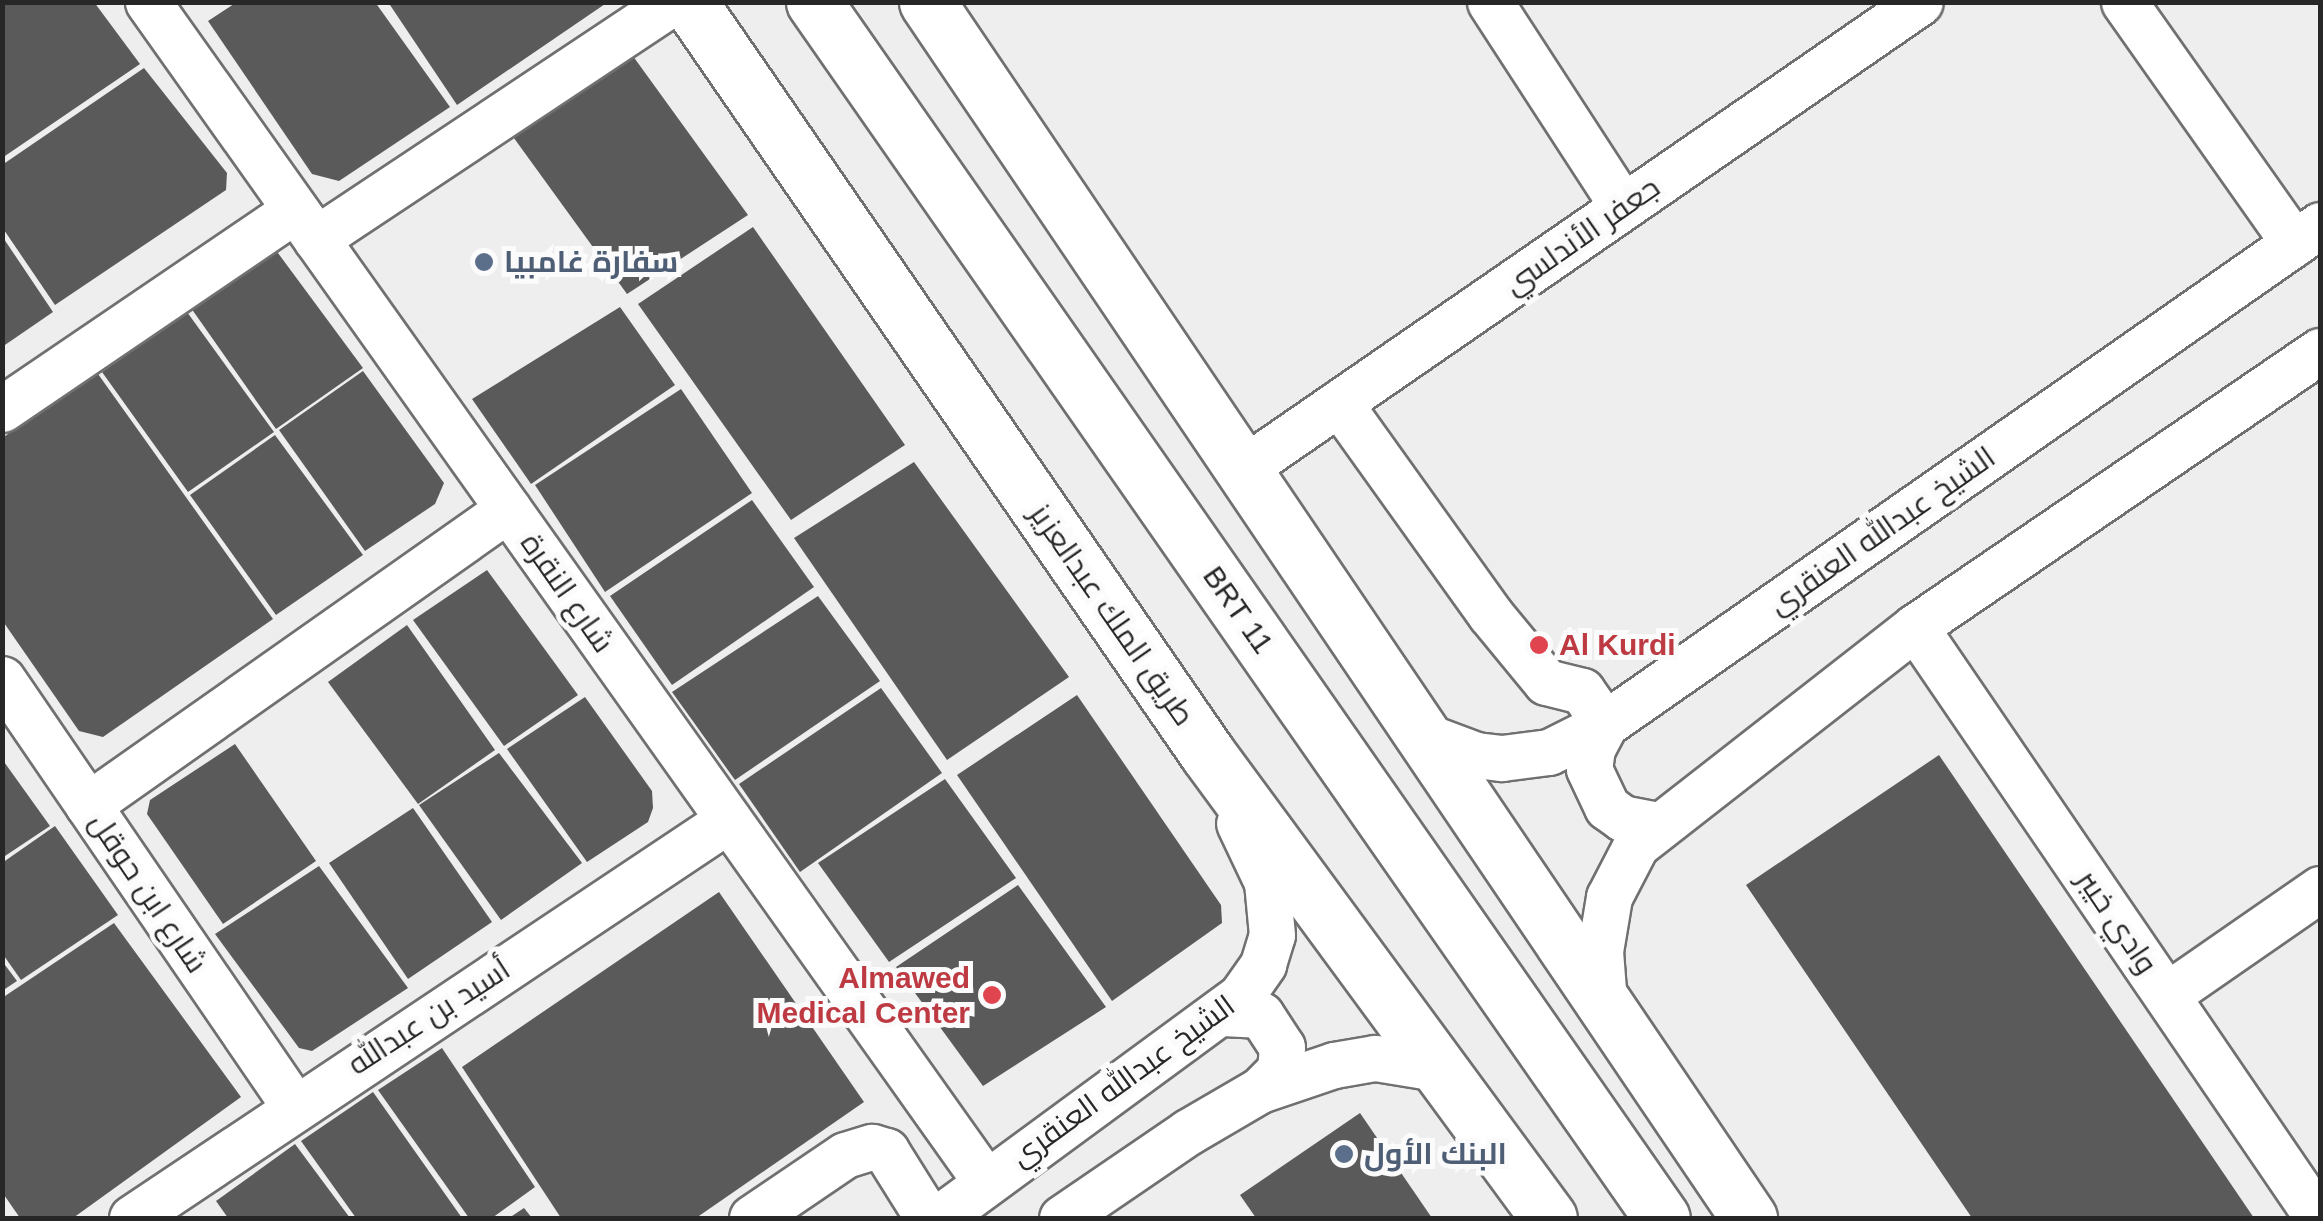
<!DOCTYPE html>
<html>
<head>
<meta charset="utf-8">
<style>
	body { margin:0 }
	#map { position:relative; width:2323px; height:1221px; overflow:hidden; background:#eeeeef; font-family:Arial,Cairo,sans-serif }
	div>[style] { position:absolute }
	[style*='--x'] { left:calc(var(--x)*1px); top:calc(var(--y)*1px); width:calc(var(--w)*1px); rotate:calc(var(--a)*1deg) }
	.building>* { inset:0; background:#5b5a5b }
	.roads { filter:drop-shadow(2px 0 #707071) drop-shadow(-2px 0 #707071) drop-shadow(0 2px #707071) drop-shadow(0 -2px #707071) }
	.minor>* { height:45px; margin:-22.5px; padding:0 22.5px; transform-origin:22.5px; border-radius:22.5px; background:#fff }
	.major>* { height:55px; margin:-27.5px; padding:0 27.5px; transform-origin:27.5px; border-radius:27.5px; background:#fff }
	.dots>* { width:28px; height:28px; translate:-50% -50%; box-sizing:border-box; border:5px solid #fbfbfc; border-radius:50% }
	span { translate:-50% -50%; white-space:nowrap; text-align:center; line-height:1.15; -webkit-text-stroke:10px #fbfbfc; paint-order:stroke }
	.street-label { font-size:30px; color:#272727 }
	.service-label { font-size:30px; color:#4e5e75; font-weight:700 }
	.left { translate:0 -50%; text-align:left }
	.health-label { font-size:30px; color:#be3a42; font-weight:700 }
	.right { translate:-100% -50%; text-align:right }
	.frame { position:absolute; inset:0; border:5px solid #272727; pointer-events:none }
</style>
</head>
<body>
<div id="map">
	<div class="building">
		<i style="clip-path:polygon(2px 2px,94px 2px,140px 64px,2px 158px)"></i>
		<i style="clip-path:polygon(237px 2px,375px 2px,450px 107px,339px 181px,312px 174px,208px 21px)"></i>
		<i style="clip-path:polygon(388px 2px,608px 2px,457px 105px)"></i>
		<i style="clip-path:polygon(630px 52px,748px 215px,627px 294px,511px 134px)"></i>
		<i style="clip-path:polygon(144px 68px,227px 173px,226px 190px,55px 305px,2px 227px,2px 165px)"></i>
		<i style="clip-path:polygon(753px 227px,905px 445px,791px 520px,638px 304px)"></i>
		<i style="clip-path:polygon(2px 236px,53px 312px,2px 347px)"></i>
		<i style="clip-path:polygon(275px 249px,363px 368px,276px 429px,191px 308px)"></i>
		<i style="clip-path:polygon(620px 307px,675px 385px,531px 484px,472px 399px)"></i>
		<i style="clip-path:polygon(187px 312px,274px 432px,188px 492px,102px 372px)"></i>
		<i style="clip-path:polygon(363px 371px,444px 483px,435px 504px,365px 551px,279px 430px)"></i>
		<i style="clip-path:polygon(98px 374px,273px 619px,103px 737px,79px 731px,2px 620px,2px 438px)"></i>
		<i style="clip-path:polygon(681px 389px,752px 493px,605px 592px,535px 485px)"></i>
		<i style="clip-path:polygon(275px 435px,363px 555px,276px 615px,190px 495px)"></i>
		<i style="clip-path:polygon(914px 462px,1069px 677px,947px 760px,794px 538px)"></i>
		<i style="clip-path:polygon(752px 500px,814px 587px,672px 685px,610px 596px)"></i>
		<i style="clip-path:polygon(487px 570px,578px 695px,504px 746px,413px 620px)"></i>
		<i style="clip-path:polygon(818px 596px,880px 681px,735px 780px,672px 692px)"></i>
		<i style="clip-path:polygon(407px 625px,495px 750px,418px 804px,328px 682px)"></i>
		<i style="clip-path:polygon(881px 688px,942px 773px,800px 872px,739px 784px)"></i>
		<i style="clip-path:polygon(1077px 695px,1221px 905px,1222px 923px,1112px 1001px,957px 775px)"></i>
		<i style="clip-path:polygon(585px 697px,652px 791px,653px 808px,648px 822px,587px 862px,507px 749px)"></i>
		<i style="clip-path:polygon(235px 744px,316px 861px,223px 924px,147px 814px,150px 800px)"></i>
		<i style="clip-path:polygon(499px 753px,582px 863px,501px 920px,419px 805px)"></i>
		<i style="clip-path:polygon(1939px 755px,2254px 1218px,1972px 1218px,1746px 885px)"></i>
		<i style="clip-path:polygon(2px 759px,50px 826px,2px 858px)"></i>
		<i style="clip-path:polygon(945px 779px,1016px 878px,889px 962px,818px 863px)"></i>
		<i style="clip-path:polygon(413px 808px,492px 922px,408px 979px,329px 863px)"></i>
		<i style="clip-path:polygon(55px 826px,118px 915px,21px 980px,2px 953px,2px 863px)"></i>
		<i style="clip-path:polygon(319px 866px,408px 988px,312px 1051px,299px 1048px,215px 934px)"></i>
		<i style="clip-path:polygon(1018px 885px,1106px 1007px,983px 1086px,896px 967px)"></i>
		<i style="clip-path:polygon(719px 892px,864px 1102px,696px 1218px,561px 1218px,462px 1067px)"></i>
		<i style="clip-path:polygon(114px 923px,241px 1097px,73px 1218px,20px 1218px,2px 1192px,2px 998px)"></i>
		<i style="clip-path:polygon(2px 961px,17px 981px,2px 991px)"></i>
		<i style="clip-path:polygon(442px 1048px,535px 1187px,492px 1218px,469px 1218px,378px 1090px)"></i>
		<i style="clip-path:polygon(373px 1092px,462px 1218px,356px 1218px,301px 1141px)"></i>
		<i style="clip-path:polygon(1360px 1113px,1432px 1218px,1256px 1218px,1240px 1195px)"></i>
		<i style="clip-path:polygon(295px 1144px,350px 1218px,228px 1218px,216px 1201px)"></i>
		<i style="clip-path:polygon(524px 1208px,532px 1218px,509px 1218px)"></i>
	</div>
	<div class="roads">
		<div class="minor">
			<i style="--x:148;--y:2;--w:1447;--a:54.62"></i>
			<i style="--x:1490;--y:2;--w:244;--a:57"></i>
			<i style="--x:2124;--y:2;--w:295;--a:54.8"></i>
			<i style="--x:316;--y:239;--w:429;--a:-33.6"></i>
			<i style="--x:1339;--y:403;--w:259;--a:54.4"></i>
			<i style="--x:1490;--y:614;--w:88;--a:50.5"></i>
			<i style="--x:1546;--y:682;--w:37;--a:14"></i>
			<i style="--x:1582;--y:691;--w:40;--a:55.1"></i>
			<i style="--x:1605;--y:724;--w:27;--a:118"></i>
			<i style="--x:1592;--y:748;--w:21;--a:98"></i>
			<i style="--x:1589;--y:769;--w:42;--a:64.7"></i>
			<i style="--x:1607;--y:807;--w:19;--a:36"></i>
			<i style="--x:1622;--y:818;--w:37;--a:11"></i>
			<i style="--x:2;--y:409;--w:354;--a:-34.2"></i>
			<i style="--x:1243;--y:469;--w:822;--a:-34.6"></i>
			<i style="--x:1915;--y:627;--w:715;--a:55.71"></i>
			<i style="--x:2;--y:679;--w:517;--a:55.63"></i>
			<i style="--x:1420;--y:734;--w:60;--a:20.6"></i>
			<i style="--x:1476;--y:755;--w:26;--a:7"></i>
			<i style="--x:1502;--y:758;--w:47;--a:-7.3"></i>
			<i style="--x:1549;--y:752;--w:63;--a:-26.6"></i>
			<i style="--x:1605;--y:724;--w:872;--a:-34.91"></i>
			<i style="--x:88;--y:805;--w:514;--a:-35.17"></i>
			<i style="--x:2167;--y:995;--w:186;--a:-34.7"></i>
			<i style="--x:1604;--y:1003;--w:52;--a:-94.4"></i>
			<i style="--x:1600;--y:951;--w:55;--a:-80.5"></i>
			<i style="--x:1609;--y:897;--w:59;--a:-62.6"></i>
			<i style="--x:1636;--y:845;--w:354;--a:-38"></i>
			<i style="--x:1915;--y:627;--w:490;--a:-34.3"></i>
			<i style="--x:1223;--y:1013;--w:38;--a:3"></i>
			<i style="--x:1261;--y:1015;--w:38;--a:57"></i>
			<i style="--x:1282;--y:1047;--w:23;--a:95"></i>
			<i style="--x:1280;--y:1070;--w:28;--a:135"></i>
			<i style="--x:132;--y:1218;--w:717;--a:-33.73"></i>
			<i style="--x:752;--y:1218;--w:112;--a:-34.1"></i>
			<i style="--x:845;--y:1155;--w:28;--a:-17"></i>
			<i style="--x:872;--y:1147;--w:15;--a:16"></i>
			<i style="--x:886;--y:1151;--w:79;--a:57.9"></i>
			<i style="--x:939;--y:1218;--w:375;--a:-36.3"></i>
			<i style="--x:1241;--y:996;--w:39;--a:-55"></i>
			<i style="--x:1263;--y:964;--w:30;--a:-73"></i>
			<i style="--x:1272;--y:935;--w:53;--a:-95.4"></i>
			<i style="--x:1267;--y:882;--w:65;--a:-115.4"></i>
			<i style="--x:1062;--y:1218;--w:153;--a:-34.3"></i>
			<i style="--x:1188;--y:1132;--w:83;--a:-30.3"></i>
			<i style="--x:1260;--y:1090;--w:78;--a:-18.7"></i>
			<i style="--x:1334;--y:1065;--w:42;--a:-9.7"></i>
			<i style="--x:1375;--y:1058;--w:68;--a:9.3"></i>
		</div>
		<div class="major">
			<i style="--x:689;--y:2;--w:912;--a:55.4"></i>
			<i style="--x:1207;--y:753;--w:577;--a:53.67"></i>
			<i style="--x:814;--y:2;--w:1482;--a:55.11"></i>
			<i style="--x:927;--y:2;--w:1468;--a:55.94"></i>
		</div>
	</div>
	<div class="dots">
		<i style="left:484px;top:262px;background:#5c6f8a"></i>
		<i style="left:1539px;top:645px;background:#e0444e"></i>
		<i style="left:992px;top:995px;background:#e0444e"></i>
		<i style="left:1344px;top:1154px;background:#5c6f8a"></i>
	</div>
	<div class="street-label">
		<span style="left:1582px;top:236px;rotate:-35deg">جعفر الأندلسي</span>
		<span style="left:1882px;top:531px;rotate:-35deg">الشيخ عبدالله العنقري</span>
		<span style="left:567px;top:593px;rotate:55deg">شارع النقرة</span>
		<span style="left:1238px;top:610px;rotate:55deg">BRT 11</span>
		<span style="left:1112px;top:615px;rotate:55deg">طريق الملك عبدالعزيز</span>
		<span style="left:148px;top:893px;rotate:56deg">شارع ابن حوقل</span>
		<span style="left:2117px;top:922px;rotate:56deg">وادي خيبر</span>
		<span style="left:429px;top:1017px;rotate:-33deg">أسيد بن عبدالله</span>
		<span style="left:1123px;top:1081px;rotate:-36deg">الشيخ عبدالله العنقري</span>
	</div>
	<div class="service-label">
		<span class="left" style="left:504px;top:262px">سفارة غامبيا</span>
		<span class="left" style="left:1364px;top:1154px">البنك الأول</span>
	</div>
	<div class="health-label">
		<span class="left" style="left:1559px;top:645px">Al Kurdi</span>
		<span class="right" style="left:970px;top:995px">Almawed<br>Medical Center</span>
	</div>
	<div class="frame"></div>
</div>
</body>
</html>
